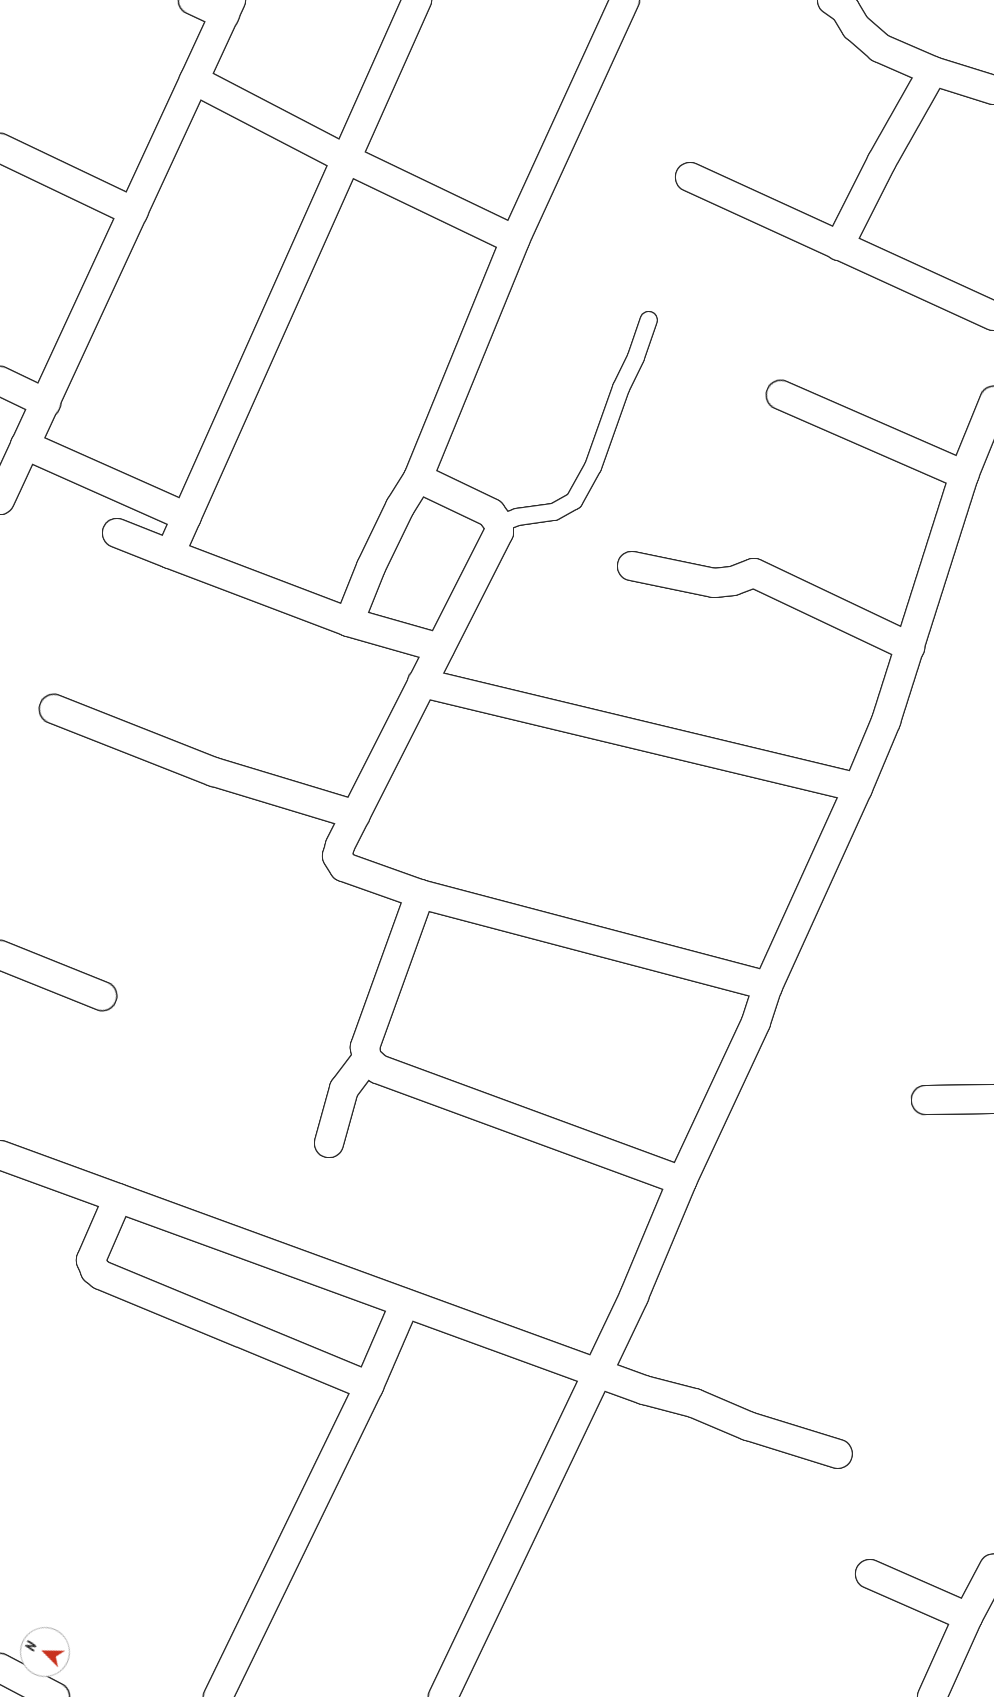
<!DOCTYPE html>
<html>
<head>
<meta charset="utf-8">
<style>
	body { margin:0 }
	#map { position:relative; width:994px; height:1697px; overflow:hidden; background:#fff; font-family:Kalam,sans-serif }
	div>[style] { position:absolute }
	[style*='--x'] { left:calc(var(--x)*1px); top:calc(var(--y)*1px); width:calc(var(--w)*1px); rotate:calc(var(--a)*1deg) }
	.roads { filter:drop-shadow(1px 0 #2b2b2b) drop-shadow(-1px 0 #2b2b2b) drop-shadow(0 1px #2b2b2b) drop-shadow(0 -1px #2b2b2b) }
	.lane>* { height:16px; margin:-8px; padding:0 8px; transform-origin:8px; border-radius:8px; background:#fff }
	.street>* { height:28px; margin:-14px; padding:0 14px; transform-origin:14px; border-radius:14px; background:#fff }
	span { translate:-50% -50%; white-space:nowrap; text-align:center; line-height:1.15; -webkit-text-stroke:5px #fff; paint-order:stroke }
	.north { position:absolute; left:20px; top:1627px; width:50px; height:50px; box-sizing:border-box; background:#fff; border:1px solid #aaa; border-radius:50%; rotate:293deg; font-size:14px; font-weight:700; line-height:20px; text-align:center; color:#2b2b2b }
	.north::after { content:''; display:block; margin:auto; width:18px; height:22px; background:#c8321e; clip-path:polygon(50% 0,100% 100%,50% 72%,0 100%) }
</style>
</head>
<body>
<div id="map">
	<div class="roads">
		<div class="lane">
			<i style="--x:499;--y:524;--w:19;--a:-21"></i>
			<i style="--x:517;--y:517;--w:37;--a:-8"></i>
			<i style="--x:554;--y:512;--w:23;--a:-29"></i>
			<i style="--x:574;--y:501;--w:39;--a:-61"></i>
			<i style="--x:593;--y:467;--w:84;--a:-70.5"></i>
			<i style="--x:621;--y:388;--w:34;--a:-64"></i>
			<i style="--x:636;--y:357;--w:39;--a:-71"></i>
		</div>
		<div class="street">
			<i style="--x:193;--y:0;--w:35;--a:25"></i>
			<i style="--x:832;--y:0;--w:16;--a:35"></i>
			<i style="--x:845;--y:9;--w:21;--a:59"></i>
			<i style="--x:856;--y:27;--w:32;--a:41"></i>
			<i style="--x:880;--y:48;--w:58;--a:23.5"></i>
			<i style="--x:933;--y:71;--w:64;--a:17.3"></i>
			<i style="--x:194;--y:80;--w:171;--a:27.5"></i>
			<i style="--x:346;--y:159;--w:187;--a:25.6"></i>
			<i style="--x:0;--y:148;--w:148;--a:25.5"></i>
			<i style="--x:690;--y:177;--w:334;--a:24.6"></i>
			<i style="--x:839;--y:246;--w:95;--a:-63.2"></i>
			<i style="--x:882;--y:161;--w:103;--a:-60.5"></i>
			<i style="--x:0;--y:381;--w:51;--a:25.6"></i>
			<i style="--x:781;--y:395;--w:200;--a:23.6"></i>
			<i style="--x:25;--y:445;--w:177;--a:24"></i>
			<i style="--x:418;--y:478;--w:81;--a:25.6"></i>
			<i style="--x:491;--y:513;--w:14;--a:54"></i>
			<i style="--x:499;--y:524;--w:8;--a:90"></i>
			<i style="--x:499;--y:532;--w:352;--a:116.9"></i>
			<i style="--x:340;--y:846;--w:10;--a:107"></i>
			<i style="--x:337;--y:856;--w:13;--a:58"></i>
			<i style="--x:344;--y:867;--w:81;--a:19.6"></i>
			<i style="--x:420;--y:894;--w:360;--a:14.8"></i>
			<i style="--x:0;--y:500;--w:551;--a:-65.2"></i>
			<i style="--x:117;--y:533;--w:57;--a:21.6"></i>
			<i style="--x:632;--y:566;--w:84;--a:11.7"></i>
			<i style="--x:714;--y:583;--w:19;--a:-6"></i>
			<i style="--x:733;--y:581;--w:22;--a:-21"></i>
			<i style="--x:754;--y:573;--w:173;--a:25.4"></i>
			<i style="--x:349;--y:622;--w:191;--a:-159.2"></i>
			<i style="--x:170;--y:554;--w:607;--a:-65.97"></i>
			<i style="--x:440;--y:648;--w:95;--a:-164.1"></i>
			<i style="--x:349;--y:622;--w:59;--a:-68.2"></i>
			<i style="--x:371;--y:567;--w:67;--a:-64.2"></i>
			<i style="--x:400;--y:507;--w:34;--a:-58"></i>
			<i style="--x:418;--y:478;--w:257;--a:-67.8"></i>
			<i style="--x:515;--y:240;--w:264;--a:-65.4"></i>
			<i style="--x:422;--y:683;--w:448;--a:13.5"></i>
			<i style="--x:54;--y:709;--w:172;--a:21.5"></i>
			<i style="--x:214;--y:772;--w:148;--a:16.8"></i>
			<i style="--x:420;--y:894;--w:163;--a:109.8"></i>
			<i style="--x:365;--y:1047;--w:12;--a:81"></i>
			<i style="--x:367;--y:1059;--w:15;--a:42"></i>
			<i style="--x:378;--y:1069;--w:324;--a:20.2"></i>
			<i style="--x:0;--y:955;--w:110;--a:21.9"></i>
			<i style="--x:926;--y:1100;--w:68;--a:-0.8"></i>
			<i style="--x:329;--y:1143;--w:56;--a:-74.5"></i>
			<i style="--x:344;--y:1089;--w:38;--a:-53"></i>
			<i style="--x:0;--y:1155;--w:686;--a:20.05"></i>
			<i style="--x:644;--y:1390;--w:52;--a:14.6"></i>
			<i style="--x:694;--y:1403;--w:59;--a:23.1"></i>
			<i style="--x:748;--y:1426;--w:94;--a:17.3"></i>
			<i style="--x:118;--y:1198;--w:68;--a:113.5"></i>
			<i style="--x:91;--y:1260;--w:11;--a:68"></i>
			<i style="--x:95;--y:1270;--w:8;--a:40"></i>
			<i style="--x:101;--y:1275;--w:290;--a:22.5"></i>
			<i style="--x:870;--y:1574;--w:107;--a:23.7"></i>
			<i style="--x:0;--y:1668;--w:62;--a:27.8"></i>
			<i style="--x:218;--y:1697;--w:346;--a:-64.1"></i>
			<i style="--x:369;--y:1386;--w:90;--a:-66.6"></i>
			<i style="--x:443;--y:1697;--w:444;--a:-64.5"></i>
			<i style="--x:634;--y:1296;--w:125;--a:-67.3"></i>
			<i style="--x:682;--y:1181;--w:175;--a:-65"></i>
			<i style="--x:756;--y:1022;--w:38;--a:-72"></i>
			<i style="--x:768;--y:986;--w:217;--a:-65.6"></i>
			<i style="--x:858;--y:788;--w:73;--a:-67.3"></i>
			<i style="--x:886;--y:721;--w:258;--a:-72.4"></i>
			<i style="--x:964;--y:475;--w:80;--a:-67.9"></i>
			<i style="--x:932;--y:1697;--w:88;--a:-65.8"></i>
			<i style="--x:968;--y:1617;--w:55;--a:-62"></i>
		</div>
	</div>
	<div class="north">N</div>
</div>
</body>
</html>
